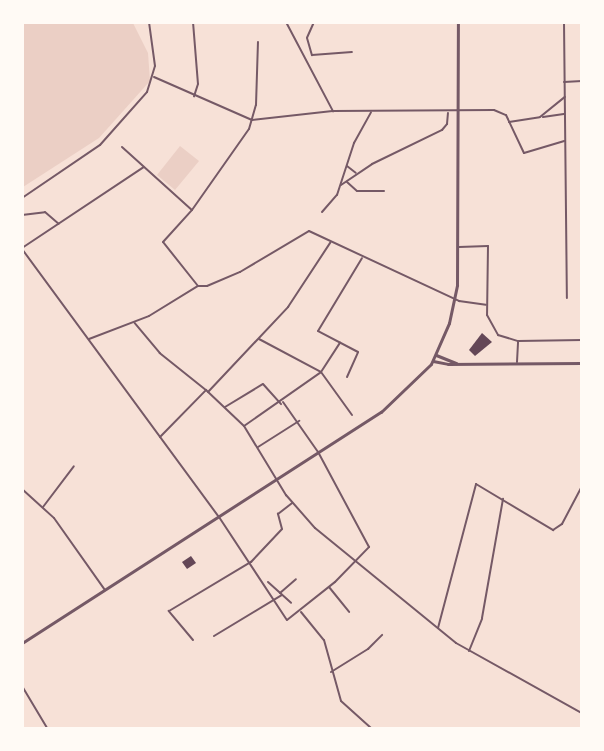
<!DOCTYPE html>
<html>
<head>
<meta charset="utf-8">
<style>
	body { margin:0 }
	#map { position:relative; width:604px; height:751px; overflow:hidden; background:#f7e1d7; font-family:"Asap Condensed",sans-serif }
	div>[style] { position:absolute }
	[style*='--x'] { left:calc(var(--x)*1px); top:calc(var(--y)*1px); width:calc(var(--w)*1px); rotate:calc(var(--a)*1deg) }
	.green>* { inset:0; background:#ebcfc5 }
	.building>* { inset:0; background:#644757 }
	.pedestrian>* { height:1.5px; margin:-0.75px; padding:0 0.75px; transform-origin:0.75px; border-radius:0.75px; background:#755966 }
	.minor>* { height:2px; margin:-1px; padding:0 1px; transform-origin:1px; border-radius:1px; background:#755966 }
	.tertiary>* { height:3px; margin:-1.5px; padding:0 1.5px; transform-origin:1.5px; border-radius:1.5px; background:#755966 }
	span { translate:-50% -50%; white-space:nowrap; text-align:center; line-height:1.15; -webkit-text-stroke:5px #fffaf5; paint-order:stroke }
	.frame { position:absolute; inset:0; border:24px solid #fffaf5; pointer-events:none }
</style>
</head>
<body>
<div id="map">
	<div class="green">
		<i style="clip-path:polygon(23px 23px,133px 23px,148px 53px,150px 81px,99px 138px,23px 187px)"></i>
		<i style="clip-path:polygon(180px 146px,199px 161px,175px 190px,157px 175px)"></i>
	</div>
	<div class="building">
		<i style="clip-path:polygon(482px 333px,492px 342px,475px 356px,469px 350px)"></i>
		<i style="clip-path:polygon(191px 556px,196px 563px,187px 569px,182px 562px)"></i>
	</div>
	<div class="pedestrian">
		<i style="--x:135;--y:323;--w:39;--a:50"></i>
		<i style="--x:160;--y:353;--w:58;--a:38.7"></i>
	</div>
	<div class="minor">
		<i style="--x:193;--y:22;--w:62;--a:85.4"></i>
		<i style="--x:198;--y:84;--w:13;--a:108"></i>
		<i style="--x:286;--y:22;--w:101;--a:62.2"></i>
		<i style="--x:314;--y:22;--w:17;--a:114"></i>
		<i style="--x:307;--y:38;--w:18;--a:74"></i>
		<i style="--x:312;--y:55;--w:40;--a:-4.3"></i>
		<i style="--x:564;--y:22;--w:276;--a:89.4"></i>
		<i style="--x:154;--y:77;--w:107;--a:23.7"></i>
		<i style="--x:252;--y:120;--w:81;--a:-6.3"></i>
		<i style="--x:333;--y:111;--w:161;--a:-0.4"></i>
		<i style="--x:494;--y:110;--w:13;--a:23"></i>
		<i style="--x:506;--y:115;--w:42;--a:64.7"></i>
		<i style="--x:524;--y:153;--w:42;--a:-16.7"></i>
		<i style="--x:564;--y:82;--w:18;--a:-3"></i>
		<i style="--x:543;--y:117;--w:21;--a:-8"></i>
		<i style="--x:509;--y:122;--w:31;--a:-9"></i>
		<i style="--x:540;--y:117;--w:32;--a:-39"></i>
		<i style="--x:122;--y:147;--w:94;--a:42"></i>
		<i style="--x:347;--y:166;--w:11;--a:38"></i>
		<i style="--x:347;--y:182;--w:13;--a:42"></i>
		<i style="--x:357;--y:191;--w:27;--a:0"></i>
		<i style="--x:341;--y:185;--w:37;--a:-34"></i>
		<i style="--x:372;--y:164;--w:78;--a:-25.9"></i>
		<i style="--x:442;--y:130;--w:8;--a:-50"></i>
		<i style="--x:447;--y:124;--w:11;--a:-85"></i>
		<i style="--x:22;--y:198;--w:94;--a:-34.2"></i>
		<i style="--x:100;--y:145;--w:71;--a:-48.4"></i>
		<i style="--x:147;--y:92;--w:27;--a:-73"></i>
		<i style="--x:155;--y:66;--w:44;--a:-97.8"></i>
		<i style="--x:322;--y:212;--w:23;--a:-49"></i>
		<i style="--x:337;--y:195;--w:55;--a:-71.9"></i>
		<i style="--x:354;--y:143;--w:35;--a:-61"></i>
		<i style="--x:22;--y:215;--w:23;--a:-7"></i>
		<i style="--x:45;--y:212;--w:18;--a:41"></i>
		<i style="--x:459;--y:247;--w:29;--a:-2"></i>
		<i style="--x:488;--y:246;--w:69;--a:90.8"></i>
		<i style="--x:487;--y:315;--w:23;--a:61"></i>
		<i style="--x:498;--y:335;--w:21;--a:17"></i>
		<i style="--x:518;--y:341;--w:64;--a:-0.9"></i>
		<i style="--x:22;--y:248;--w:146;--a:-33.6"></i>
		<i style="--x:22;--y:249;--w:333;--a:53.7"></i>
		<i style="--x:219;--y:517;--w:123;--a:56.6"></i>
		<i style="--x:287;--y:620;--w:61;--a:-38.4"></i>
		<i style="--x:335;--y:582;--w:49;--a:-45.8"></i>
		<i style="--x:369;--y:547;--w:108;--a:-118.2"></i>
		<i style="--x:318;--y:452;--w:61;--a:-125"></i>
		<i style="--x:198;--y:286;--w:56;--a:-128.5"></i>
		<i style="--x:163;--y:242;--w:43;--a:-47.8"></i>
		<i style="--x:192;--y:210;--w:99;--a:-54.9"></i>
		<i style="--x:249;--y:129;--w:25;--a:-74"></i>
		<i style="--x:256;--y:105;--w:63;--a:-88.2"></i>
		<i style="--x:89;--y:339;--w:64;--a:-21"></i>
		<i style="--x:149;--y:316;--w:57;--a:-31.5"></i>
		<i style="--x:198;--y:286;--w:9;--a:0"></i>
		<i style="--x:207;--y:286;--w:36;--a:-23"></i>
		<i style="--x:240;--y:272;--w:80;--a:-30.7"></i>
		<i style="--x:309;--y:231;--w:166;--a:25"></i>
		<i style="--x:459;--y:301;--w:27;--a:8"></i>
		<i style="--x:259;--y:339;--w:70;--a:28"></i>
		<i style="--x:321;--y:372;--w:53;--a:54.2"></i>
		<i style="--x:517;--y:362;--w:21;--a:-87"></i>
		<i style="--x:347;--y:377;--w:27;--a:-66"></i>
		<i style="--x:358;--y:352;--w:45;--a:-152.3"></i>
		<i style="--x:318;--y:331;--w:85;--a:-58.9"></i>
		<i style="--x:208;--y:392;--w:117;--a:-46.7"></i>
		<i style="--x:288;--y:307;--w:77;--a:-56.7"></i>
		<i style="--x:225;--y:407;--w:44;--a:-31.2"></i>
		<i style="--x:263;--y:384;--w:27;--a:48"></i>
		<i style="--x:244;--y:426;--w:94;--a:-35"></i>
		<i style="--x:321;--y:372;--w:35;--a:-57"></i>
		<i style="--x:160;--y:437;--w:66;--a:-45.6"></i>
		<i style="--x:206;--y:390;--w:52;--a:43.5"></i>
		<i style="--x:244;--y:426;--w:81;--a:58.7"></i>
		<i style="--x:286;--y:495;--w:44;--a:48.7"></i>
		<i style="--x:315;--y:528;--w:182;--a:39.2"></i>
		<i style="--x:456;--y:643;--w:144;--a:29.1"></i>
		<i style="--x:258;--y:447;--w:49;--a:-32.4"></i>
		<i style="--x:22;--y:489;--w:43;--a:42.2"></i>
		<i style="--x:54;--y:518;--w:88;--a:54.7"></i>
		<i style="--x:43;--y:507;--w:51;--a:-52.9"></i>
		<i style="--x:268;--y:582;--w:31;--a:42"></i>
		<i style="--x:329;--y:587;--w:32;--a:51"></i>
		<i style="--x:280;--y:593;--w:21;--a:-41"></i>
		<i style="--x:301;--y:612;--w:36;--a:51"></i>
		<i style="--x:324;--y:640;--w:63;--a:74.4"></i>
		<i style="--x:341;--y:701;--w:40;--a:42"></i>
		<i style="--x:438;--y:628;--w:149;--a:-75.2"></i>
		<i style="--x:476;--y:484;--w:90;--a:30.9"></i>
		<i style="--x:553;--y:530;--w:11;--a:-34"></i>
		<i style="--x:562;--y:524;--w:43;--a:-62.2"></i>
		<i style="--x:214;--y:636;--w:79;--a:-31.1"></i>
		<i style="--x:193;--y:640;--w:38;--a:-130"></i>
		<i style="--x:169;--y:611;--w:96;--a:-30.9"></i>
		<i style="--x:251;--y:562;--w:45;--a:-46.8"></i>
		<i style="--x:282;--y:529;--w:16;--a:-105"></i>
		<i style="--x:278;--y:514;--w:18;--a:-38"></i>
		<i style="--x:469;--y:651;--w:35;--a:-68"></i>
		<i style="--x:482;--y:618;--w:121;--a:-80"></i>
		<i style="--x:331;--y:672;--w:44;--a:-31.9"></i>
		<i style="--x:368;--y:649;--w:20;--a:-45"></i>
		<i style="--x:22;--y:686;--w:49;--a:59.2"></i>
	</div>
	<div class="tertiary">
		<i style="--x:436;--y:355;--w:22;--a:22"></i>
		<i style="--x:433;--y:361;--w:15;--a:11"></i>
		<i style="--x:448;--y:364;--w:134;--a:-0.4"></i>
		<i style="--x:22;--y:643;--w:427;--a:-32.8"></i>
		<i style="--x:381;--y:412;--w:69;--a:-43.8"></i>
		<i style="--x:431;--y:364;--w:45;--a:-66.3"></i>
		<i style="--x:449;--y:323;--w:39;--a:-78"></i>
		<i style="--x:457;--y:285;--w:263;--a:-89.8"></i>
	</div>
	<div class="frame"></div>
</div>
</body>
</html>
